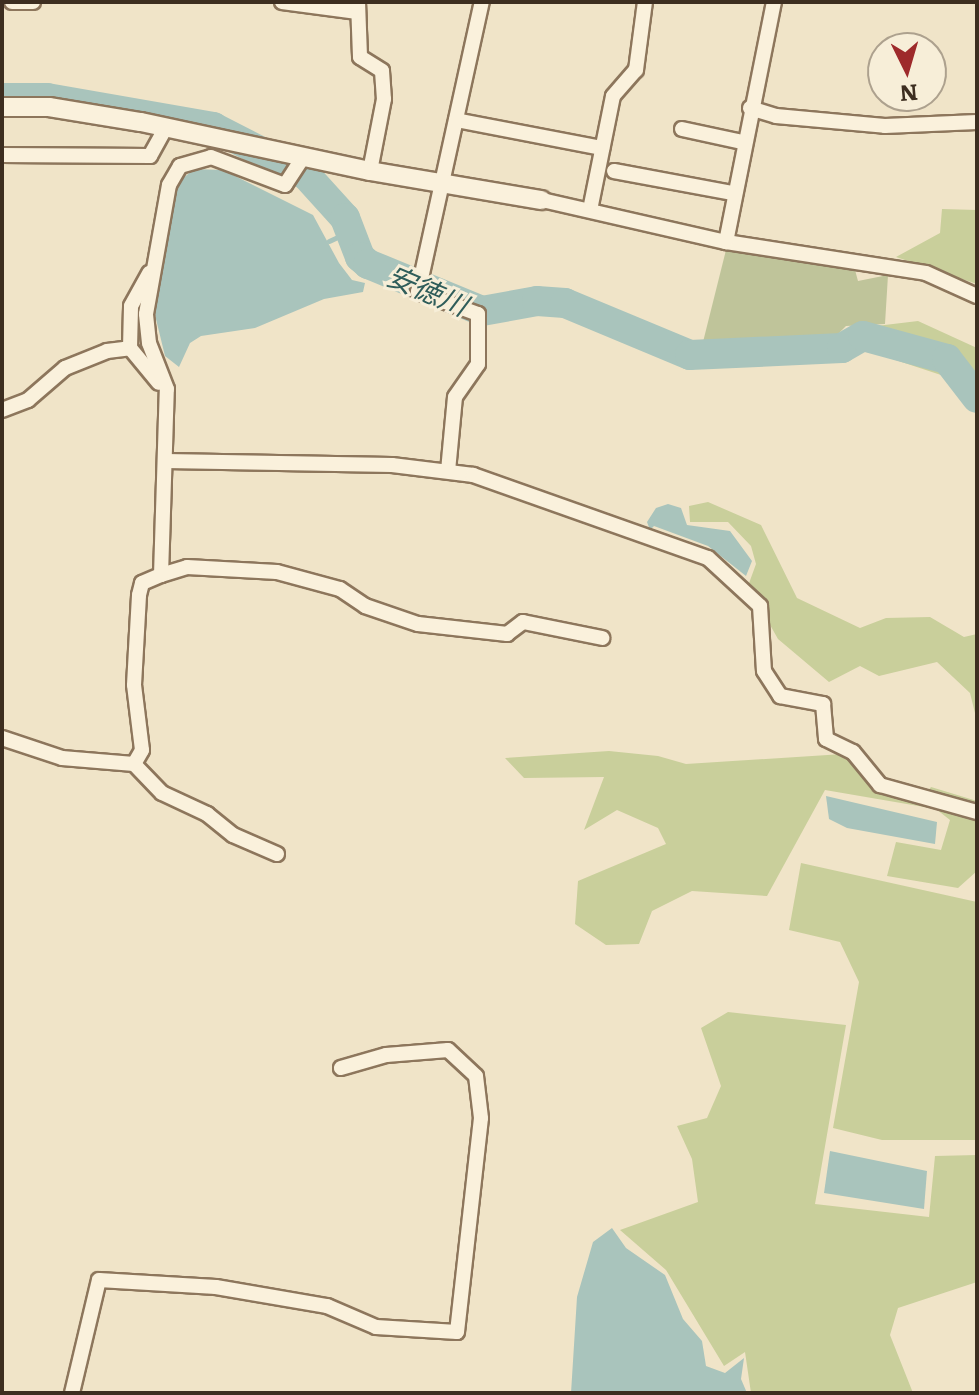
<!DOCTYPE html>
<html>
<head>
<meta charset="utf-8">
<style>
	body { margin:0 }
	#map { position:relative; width:979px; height:1395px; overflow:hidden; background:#f0e4c8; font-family:Literata,"Noto Sans JP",serif }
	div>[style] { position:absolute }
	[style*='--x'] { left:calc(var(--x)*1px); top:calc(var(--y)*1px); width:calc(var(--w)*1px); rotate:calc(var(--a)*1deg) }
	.green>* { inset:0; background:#c9cf9b }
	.cemetery>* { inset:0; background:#bfc49a }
	.water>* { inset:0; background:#a9c4bc }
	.stream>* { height:5px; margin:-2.5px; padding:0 2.5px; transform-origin:2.5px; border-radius:2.5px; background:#a9c4bc }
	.river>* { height:30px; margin:-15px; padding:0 15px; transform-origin:15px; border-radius:15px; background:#a9c4bc }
	.roads { filter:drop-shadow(2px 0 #8d765c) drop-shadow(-2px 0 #8d765c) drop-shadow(0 2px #8d765c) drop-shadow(0 -2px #8d765c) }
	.minor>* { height:14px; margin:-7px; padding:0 7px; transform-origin:7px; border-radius:7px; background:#faf1dc }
	.tertiary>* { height:18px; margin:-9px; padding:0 9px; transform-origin:9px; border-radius:9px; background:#faf1dc }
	span { translate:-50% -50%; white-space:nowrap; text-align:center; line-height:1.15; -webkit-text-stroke:6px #f7eed8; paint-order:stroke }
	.water-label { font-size:28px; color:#2f5d5a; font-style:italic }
	.frame { position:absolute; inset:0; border:4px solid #3d2e20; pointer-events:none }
	.north { position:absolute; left:867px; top:32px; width:80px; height:80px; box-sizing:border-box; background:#f7eed8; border:2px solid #ada18e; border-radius:50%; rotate:175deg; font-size:22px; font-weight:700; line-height:32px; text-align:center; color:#3d2e20 }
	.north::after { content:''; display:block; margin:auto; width:28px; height:36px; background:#9e2a2b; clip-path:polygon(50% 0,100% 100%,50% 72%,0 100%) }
</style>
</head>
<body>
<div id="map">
	<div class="green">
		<i style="clip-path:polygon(942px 209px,977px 210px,977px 284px,896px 257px,940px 233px)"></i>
		<i style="clip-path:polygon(918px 321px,977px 348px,977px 409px,947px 377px,838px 341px,843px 330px)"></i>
		<i style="clip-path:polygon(708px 502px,761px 525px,797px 598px,860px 628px,886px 618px,930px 617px,964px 637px,977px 634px,977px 721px,970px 693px,937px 662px,879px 676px,860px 666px,829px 682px,778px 639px,748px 586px,756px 564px,751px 546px,728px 522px,690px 522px,689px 506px)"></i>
		<i style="clip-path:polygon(609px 751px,658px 756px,686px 764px,843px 754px,874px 786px,919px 802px,931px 787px,977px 801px,977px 871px,958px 888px,887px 876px,896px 842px,941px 850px,950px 820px,936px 809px,825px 790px,767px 896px,692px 891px,652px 911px,639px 944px,606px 945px,575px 924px,578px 881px,666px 844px,658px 828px,617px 810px,584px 830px,604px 777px,524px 778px,505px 758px)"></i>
		<i style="clip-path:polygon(801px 863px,977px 902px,977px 1140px,882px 1140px,833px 1128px,859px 982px,840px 942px,789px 930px)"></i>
		<i style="clip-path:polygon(728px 1012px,846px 1025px,815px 1204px,929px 1217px,935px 1156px,977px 1155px,977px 1282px,898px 1308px,890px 1335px,913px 1393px,751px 1393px,745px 1352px,724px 1366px,666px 1270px,620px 1230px,698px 1202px,692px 1159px,677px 1126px,707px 1118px,721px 1086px,701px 1028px)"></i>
	</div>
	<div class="cemetery">
		<i style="clip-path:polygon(726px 250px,855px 270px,858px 281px,888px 275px,885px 324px,846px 326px,830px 342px,701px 350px)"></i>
	</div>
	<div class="water">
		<i style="clip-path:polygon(194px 169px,223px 170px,313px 215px,339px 263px,352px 280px,365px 283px,363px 292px,324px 299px,255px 328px,201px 336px,190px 343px,179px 367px,165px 356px,155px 315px,175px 185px)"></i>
		<i style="clip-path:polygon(668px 504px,681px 508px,687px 525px,730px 531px,752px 561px,746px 576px,708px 546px,654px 526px,650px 530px,647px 522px,656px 508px)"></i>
		<i style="clip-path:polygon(826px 796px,937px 822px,935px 844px,847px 828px,829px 819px)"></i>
		<i style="clip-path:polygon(830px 1151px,927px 1171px,924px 1209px,824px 1193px)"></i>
		<i style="clip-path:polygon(612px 1228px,626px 1248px,665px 1275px,683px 1319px,702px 1341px,706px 1366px,725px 1373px,744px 1358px,741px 1379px,747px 1393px,571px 1393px,577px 1297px,593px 1242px)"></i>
	</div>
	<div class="stream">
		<i style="--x:329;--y:241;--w:23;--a:-25"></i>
	</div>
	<div class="river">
		<i style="--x:2;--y:98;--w:45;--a:0"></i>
		<i style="--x:47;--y:98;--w:169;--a:9.9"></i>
		<i style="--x:213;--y:127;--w:105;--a:27.3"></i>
		<i style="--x:306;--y:175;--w:58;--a:47.8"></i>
		<i style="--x:345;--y:218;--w:42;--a:69"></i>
		<i style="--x:360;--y:257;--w:11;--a:41"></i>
		<i style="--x:368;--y:264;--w:123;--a:22.4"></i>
		<i style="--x:482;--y:311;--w:56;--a:-10.3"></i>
		<i style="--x:537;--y:301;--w:28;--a:4"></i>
		<i style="--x:565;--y:303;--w:135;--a:22.6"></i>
		<i style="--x:690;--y:355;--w:152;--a:-2.6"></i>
		<i style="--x:842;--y:348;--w:24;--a:-30"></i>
		<i style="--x:863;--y:336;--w:87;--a:15.3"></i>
		<i style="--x:947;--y:359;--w:49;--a:52.4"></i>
	</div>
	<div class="roads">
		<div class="minor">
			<i style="--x:12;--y:2;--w:21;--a:0"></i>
			<i style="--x:282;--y:2;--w:76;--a:7.6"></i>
			<i style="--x:358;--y:2;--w:55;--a:87.9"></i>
			<i style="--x:360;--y:57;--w:26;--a:32"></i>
			<i style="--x:382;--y:71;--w:28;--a:86"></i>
			<i style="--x:384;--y:99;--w:73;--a:101"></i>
			<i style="--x:750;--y:108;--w:27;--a:17"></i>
			<i style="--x:776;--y:116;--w:109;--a:5.2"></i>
			<i style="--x:885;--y:126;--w:92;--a:-2.5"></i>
			<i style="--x:456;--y:120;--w:149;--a:10.9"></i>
			<i style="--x:682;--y:129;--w:61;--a:12.2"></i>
			<i style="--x:2;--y:155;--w:148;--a:0.4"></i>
			<i style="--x:150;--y:156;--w:33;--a:-61"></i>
			<i style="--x:614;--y:171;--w:121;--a:10.5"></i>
			<i style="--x:542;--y:200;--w:189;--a:12.9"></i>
			<i style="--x:726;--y:242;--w:202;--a:8.8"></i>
			<i style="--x:926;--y:273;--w:56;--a:24.3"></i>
			<i style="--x:590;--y:210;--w:116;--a:-78.6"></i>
			<i style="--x:613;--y:96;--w:35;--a:-49"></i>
			<i style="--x:636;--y:70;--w:69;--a:-82.5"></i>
			<i style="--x:726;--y:242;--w:245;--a:-78.7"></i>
			<i style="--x:130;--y:348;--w:42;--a:-88.6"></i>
			<i style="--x:131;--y:306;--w:38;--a:-61"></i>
			<i style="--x:2;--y:410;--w:28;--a:-21"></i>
			<i style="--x:28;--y:400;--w:49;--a:-40.9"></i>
			<i style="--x:65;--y:368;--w:45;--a:-22"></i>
			<i style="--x:107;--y:351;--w:23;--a:-7"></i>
			<i style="--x:130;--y:348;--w:45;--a:50.4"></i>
			<i style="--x:166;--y:461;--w:226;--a:1"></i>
			<i style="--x:392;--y:465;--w:82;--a:7"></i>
			<i style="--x:473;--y:475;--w:249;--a:19.5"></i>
			<i style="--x:708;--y:558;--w:71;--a:42.7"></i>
			<i style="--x:760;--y:606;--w:65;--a:86.5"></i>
			<i style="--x:764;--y:671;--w:30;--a:57"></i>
			<i style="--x:780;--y:696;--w:44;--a:10.5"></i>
			<i style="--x:823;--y:704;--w:35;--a:85"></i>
			<i style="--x:826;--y:739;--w:30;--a:26"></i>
			<i style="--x:853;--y:752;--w:43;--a:50.7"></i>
			<i style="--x:880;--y:785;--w:101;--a:15.6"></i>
			<i style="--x:448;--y:471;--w:74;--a:-84.6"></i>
			<i style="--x:455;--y:397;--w:40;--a:-55.1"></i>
			<i style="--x:478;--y:364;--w:50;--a:-90"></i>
			<i style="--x:478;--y:314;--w:64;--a:-159.9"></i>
			<i style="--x:418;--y:292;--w:297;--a:-77.6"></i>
			<i style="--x:161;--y:575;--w:27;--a:-17"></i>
			<i style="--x:187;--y:567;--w:90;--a:3.2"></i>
			<i style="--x:277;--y:572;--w:65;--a:15.1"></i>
			<i style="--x:340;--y:589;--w:30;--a:34"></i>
			<i style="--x:365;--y:606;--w:56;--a:18.8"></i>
			<i style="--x:418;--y:624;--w:90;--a:6.4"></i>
			<i style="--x:507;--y:634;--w:20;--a:-37"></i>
			<i style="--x:523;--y:622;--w:81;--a:11.4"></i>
			<i style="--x:2;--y:738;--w:63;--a:18.4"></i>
			<i style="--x:62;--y:758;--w:72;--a:4.8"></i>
			<i style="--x:134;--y:764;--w:16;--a:-60"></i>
			<i style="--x:142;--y:750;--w:65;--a:-97"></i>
			<i style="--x:134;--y:685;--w:90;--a:-86.8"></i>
			<i style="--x:139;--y:595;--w:12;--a:-76"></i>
			<i style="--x:142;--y:583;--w:21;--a:-23"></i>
			<i style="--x:161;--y:575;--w:186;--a:-88.2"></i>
			<i style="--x:167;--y:389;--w:49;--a:-111.4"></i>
			<i style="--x:149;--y:343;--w:29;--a:-96"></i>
			<i style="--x:146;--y:314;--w:131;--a:-79.9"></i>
			<i style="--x:169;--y:185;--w:22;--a:-60"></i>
			<i style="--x:180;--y:166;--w:32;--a:-16"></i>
			<i style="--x:211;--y:157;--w:79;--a:20.7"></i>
			<i style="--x:285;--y:185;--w:33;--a:-57"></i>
			<i style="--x:134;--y:764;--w:40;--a:46"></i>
			<i style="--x:162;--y:793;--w:50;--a:25"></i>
			<i style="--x:207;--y:814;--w:33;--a:39"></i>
			<i style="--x:233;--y:835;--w:48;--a:23.4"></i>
			<i style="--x:72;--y:1393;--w:116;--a:-76.6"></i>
			<i style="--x:99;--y:1280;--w:117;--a:3.4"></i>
			<i style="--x:216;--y:1287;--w:113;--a:9.7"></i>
			<i style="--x:327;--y:1306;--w:53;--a:23.2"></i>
			<i style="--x:376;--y:1327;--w:81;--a:3.5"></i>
			<i style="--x:457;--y:1332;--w:215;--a:-83.6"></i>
			<i style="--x:481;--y:1118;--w:42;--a:-96.8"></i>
			<i style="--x:476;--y:1076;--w:38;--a:-137"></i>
			<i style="--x:448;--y:1050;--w:62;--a:175.4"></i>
			<i style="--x:386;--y:1055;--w:47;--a:163.9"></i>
		</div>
		<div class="tertiary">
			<i style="--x:2;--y:107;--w:47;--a:0"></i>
			<i style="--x:49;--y:107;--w:93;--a:9.3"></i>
			<i style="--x:141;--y:122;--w:234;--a:12.1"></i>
			<i style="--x:370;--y:171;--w:174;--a:9.6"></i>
		</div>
	</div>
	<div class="water-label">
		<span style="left:428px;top:289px;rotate:23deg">安徳川</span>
	</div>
	<div class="frame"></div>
	<div class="north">N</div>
</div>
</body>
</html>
